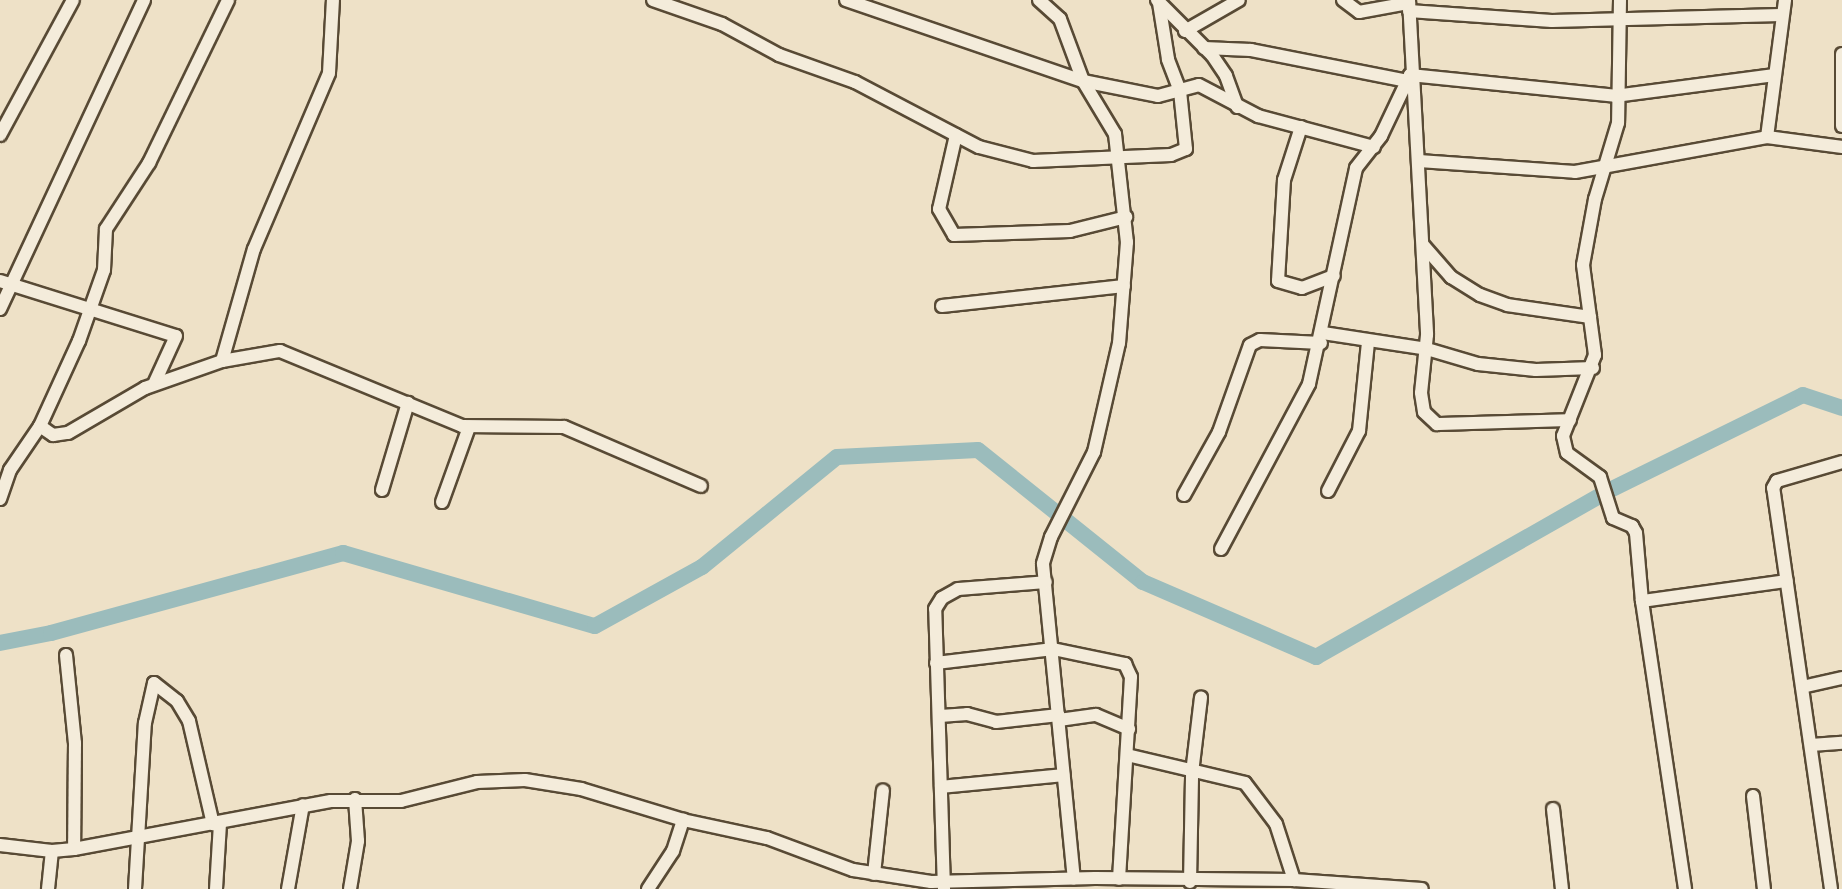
<!DOCTYPE html>
<html>
<head>
<meta charset="utf-8">
<style>
	body { margin:0 }
	#map { position:relative; width:1842px; height:889px; overflow:hidden; background:#eee1c7; font-family:"Gentium Book Plus",serif }
	div>[style] { position:absolute }
	[style*='--x'] { left:calc(var(--x)*1px); top:calc(var(--y)*1px); width:calc(var(--w)*1px); rotate:calc(var(--a)*1deg) }
	.river>* { height:16px; margin:-8px; padding:0 8px; transform-origin:8px; border-radius:8px; background:#9bbcbc }
	.roads { filter:drop-shadow(2px 0 #584a35) drop-shadow(-2px 0 #584a35) drop-shadow(0 2px #584a35) drop-shadow(0 -2px #584a35) }
	.minor>* { height:12px; margin:-6px; padding:0 6px; transform-origin:6px; border-radius:6px; background:#f4ecdb }
	span { translate:-50% -50%; white-space:nowrap; text-align:center; line-height:1.15; -webkit-text-stroke:7px #f4ecdb; paint-order:stroke }
</style>
</head>
<body>
<div id="map">
	<div class="river">
		<i style="--x:0;--y:643;--w:52;--a:-11.1"></i>
		<i style="--x:51;--y:633;--w:303;--a:-15.3"></i>
		<i style="--x:343;--y:553;--w:262;--a:16.2"></i>
		<i style="--x:595;--y:626;--w:122;--a:-28.9"></i>
		<i style="--x:702;--y:567;--w:174;--a:-39.2"></i>
		<i style="--x:837;--y:457;--w:141;--a:-2.8"></i>
		<i style="--x:978;--y:450;--w:211;--a:38.7"></i>
		<i style="--x:1143;--y:582;--w:189;--a:23.4"></i>
		<i style="--x:1316;--y:657;--w:336;--a:-29.6"></i>
		<i style="--x:1608;--y:491;--w:217;--a:-26.2"></i>
		<i style="--x:1803;--y:395;--w:41;--a:18.4"></i>
	</div>
	<div class="roads">
		<div class="minor">
			<i style="--x:653;--y:0;--w:73;--a:19.2"></i>
			<i style="--x:722;--y:24;--w:65;--a:28.5"></i>
			<i style="--x:779;--y:55;--w:81;--a:19.6"></i>
			<i style="--x:855;--y:82;--w:140;--a:27.7"></i>
			<i style="--x:979;--y:147;--w:56;--a:14.5"></i>
			<i style="--x:1033;--y:161;--w:138;--a:-2.5"></i>
			<i style="--x:1171;--y:155;--w:16;--a:-22"></i>
			<i style="--x:1186;--y:149;--w:58;--a:-95.9"></i>
			<i style="--x:1180;--y:91;--w:34;--a:-111"></i>
			<i style="--x:1168;--y:59;--w:57;--a:-99.1"></i>
			<i style="--x:846;--y:0;--w:250;--a:18.9"></i>
			<i style="--x:1083;--y:81;--w:76;--a:11.3"></i>
			<i style="--x:1158;--y:96;--w:42;--a:-15"></i>
			<i style="--x:1199;--y:85;--w:67;--a:27.7"></i>
			<i style="--x:1258;--y:116;--w:120;--a:15"></i>
			<i style="--x:1039;--y:0;--w:28;--a:42"></i>
			<i style="--x:1060;--y:19;--w:66;--a:69.6"></i>
			<i style="--x:1083;--y:81;--w:62;--a:58.9"></i>
			<i style="--x:1115;--y:134;--w:109;--a:83.7"></i>
			<i style="--x:1127;--y:242;--w:101;--a:94.5"></i>
			<i style="--x:1119;--y:343;--w:112;--a:102.9"></i>
			<i style="--x:1094;--y:452;--w:95;--a:116.8"></i>
			<i style="--x:1051;--y:537;--w:28;--a:107"></i>
			<i style="--x:1043;--y:564;--w:316;--a:84.4"></i>
			<i style="--x:1157;--y:0;--w:78;--a:45"></i>
			<i style="--x:1212;--y:55;--w:25;--a:56"></i>
			<i style="--x:1226;--y:76;--w:33;--a:70"></i>
			<i style="--x:1343;--y:0;--w:20;--a:37"></i>
			<i style="--x:1359;--y:12;--w:51;--a:-10.2"></i>
			<i style="--x:1409;--y:0;--w:335;--a:86.9"></i>
			<i style="--x:1427;--y:335;--w:58;--a:95.9"></i>
			<i style="--x:1421;--y:393;--w:19;--a:81"></i>
			<i style="--x:1424;--y:412;--w:18;--a:43"></i>
			<i style="--x:1437;--y:424;--w:133;--a:-1.7"></i>
			<i style="--x:1620;--y:0;--w:123;--a:90.9"></i>
			<i style="--x:1618;--y:123;--w:79;--a:106.8"></i>
			<i style="--x:1595;--y:199;--w:67;--a:100.3"></i>
			<i style="--x:1583;--y:265;--w:91;--a:82.4"></i>
			<i style="--x:1595;--y:355;--w:87;--a:111.6"></i>
			<i style="--x:1563;--y:436;--w:17;--a:77"></i>
			<i style="--x:1567;--y:453;--w:41;--a:36"></i>
			<i style="--x:1600;--y:477;--w:43;--a:72.4"></i>
			<i style="--x:1613;--y:518;--w:21;--a:23"></i>
			<i style="--x:1632;--y:526;--w:8;--a:60"></i>
			<i style="--x:1636;--y:533;--w:68;--a:85"></i>
			<i style="--x:1642;--y:601;--w:291;--a:81.5"></i>
			<i style="--x:1409;--y:11;--w:143;--a:4"></i>
			<i style="--x:1552;--y:21;--w:229;--a:-1.5"></i>
			<i style="--x:1185;--y:31;--w:62;--a:-29.9"></i>
			<i style="--x:1204;--y:48;--w:47;--a:2.4"></i>
			<i style="--x:1251;--y:50;--w:160;--a:11.2"></i>
			<i style="--x:1842;--y:54;--w:72;--a:90"></i>
			<i style="--x:1301;--y:127;--w:56;--a:107.8"></i>
			<i style="--x:1284;--y:180;--w:101;--a:93.4"></i>
			<i style="--x:1278;--y:281;--w:25;--a:16"></i>
			<i style="--x:1302;--y:288;--w:34;--a:-21"></i>
			<i style="--x:0;--y:135;--w:153;--a:-61.6"></i>
			<i style="--x:956;--y:135;--w:76;--a:102.9"></i>
			<i style="--x:939;--y:209;--w:30;--a:60"></i>
			<i style="--x:954;--y:235;--w:116;--a:-2"></i>
			<i style="--x:1070;--y:231;--w:58;--a:-14"></i>
			<i style="--x:1767;--y:137;--w:138;--a:-82.5"></i>
			<i style="--x:1419;--y:161;--w:156;--a:4"></i>
			<i style="--x:1575;--y:172;--w:195;--a:-10.3"></i>
			<i style="--x:1767;--y:137;--w:76;--a:7.6"></i>
			<i style="--x:1423;--y:245;--w:43;--a:48.8"></i>
			<i style="--x:1451;--y:277;--w:34;--a:32"></i>
			<i style="--x:1480;--y:295;--w:29;--a:20"></i>
			<i style="--x:1507;--y:305;--w:84;--a:8.2"></i>
			<i style="--x:0;--y:281;--w:184;--a:17.4"></i>
			<i style="--x:176;--y:336;--w:53;--a:114.6"></i>
			<i style="--x:942;--y:306;--w:183;--a:-6.3"></i>
			<i style="--x:0;--y:309;--w:341;--a:-65"></i>
			<i style="--x:1323;--y:333;--w:105;--a:8.7"></i>
			<i style="--x:1427;--y:349;--w:53;--a:16.4"></i>
			<i style="--x:1478;--y:364;--w:58;--a:5.9"></i>
			<i style="--x:1536;--y:370;--w:57;--a:-2"></i>
			<i style="--x:222;--y:361;--w:116;--a:-74.1"></i>
			<i style="--x:254;--y:249;--w:191;--a:-66.9"></i>
			<i style="--x:329;--y:73;--w:73;--a:-86.9"></i>
			<i style="--x:40;--y:426;--w:16;--a:35"></i>
			<i style="--x:53;--y:435;--w:15;--a:-8"></i>
			<i style="--x:68;--y:433;--w:89;--a:-30.3"></i>
			<i style="--x:145;--y:388;--w:82;--a:-19.3"></i>
			<i style="--x:222;--y:361;--w:59;--a:-9.8"></i>
			<i style="--x:280;--y:351;--w:197;--a:22.4"></i>
			<i style="--x:462;--y:426;--w:102;--a:0.6"></i>
			<i style="--x:564;--y:427;--w:149;--a:23.3"></i>
			<i style="--x:382;--y:490;--w:91;--a:-73.4"></i>
			<i style="--x:1328;--y:491;--w:68;--a:-62.7"></i>
			<i style="--x:1359;--y:431;--w:89;--a:-84.2"></i>
			<i style="--x:1184;--y:495;--w:72;--a:-60.9"></i>
			<i style="--x:1219;--y:432;--w:92;--a:-70.4"></i>
			<i style="--x:1250;--y:345;--w:11;--a:-27"></i>
			<i style="--x:1260;--y:340;--w:61;--a:2.8"></i>
			<i style="--x:0;--y:499;--w:31;--a:-71"></i>
			<i style="--x:10;--y:470;--w:53;--a:-55.7"></i>
			<i style="--x:40;--y:426;--w:94;--a:-65.4"></i>
			<i style="--x:79;--y:341;--w:75;--a:-70.6"></i>
			<i style="--x:104;--y:270;--w:41;--a:-87.2"></i>
			<i style="--x:106;--y:229;--w:79;--a:-56.9"></i>
			<i style="--x:149;--y:163;--w:181;--a:-64.1"></i>
			<i style="--x:442;--y:502;--w:80;--a:-70.2"></i>
			<i style="--x:1221;--y:549;--w:187;--a:-61.9"></i>
			<i style="--x:1309;--y:384;--w:221;--a:-77.7"></i>
			<i style="--x:1356;--y:168;--w:41;--a:-52"></i>
			<i style="--x:1381;--y:136;--w:68;--a:-64.6"></i>
			<i style="--x:1410;--y:75;--w:206;--a:5.8"></i>
			<i style="--x:1615;--y:96;--w:161;--a:-7.5"></i>
			<i style="--x:1642;--y:601;--w:146;--a:-7.9"></i>
			<i style="--x:66;--y:655;--w:88;--a:84.2"></i>
			<i style="--x:75;--y:743;--w:106;--a:90.5"></i>
			<i style="--x:936;--y:663;--w:118;--a:-6.8"></i>
			<i style="--x:1053;--y:649;--w:74;--a:11.8"></i>
			<i style="--x:1125;--y:664;--w:14;--a:65"></i>
			<i style="--x:1131;--y:677;--w:202;--a:93.4"></i>
			<i style="--x:1802;--y:687;--w:41;--a:-12.7"></i>
			<i style="--x:940;--y:716;--w:27;--a:-4"></i>
			<i style="--x:967;--y:714;--w:30;--a:15"></i>
			<i style="--x:996;--y:722;--w:63;--a:-6.3"></i>
			<i style="--x:1059;--y:720;--w:37;--a:-8"></i>
			<i style="--x:1096;--y:715;--w:36;--a:23"></i>
			<i style="--x:1811;--y:745;--w:31;--a:-4"></i>
			<i style="--x:1127;--y:755;--w:121;--a:13.3"></i>
			<i style="--x:1245;--y:783;--w:51;--a:52.9"></i>
			<i style="--x:1276;--y:824;--w:59;--a:72.2"></i>
			<i style="--x:941;--y:787;--w:123;--a:-5.6"></i>
			<i style="--x:1753;--y:796;--w:94;--a:83.3"></i>
			<i style="--x:1553;--y:809;--w:81;--a:83.6"></i>
			<i style="--x:0;--y:845;--w:52;--a:6.6"></i>
			<i style="--x:52;--y:851;--w:22;--a:-5"></i>
			<i style="--x:74;--y:849;--w:261;--a:-10.6"></i>
			<i style="--x:331;--y:801;--w:70;--a:0"></i>
			<i style="--x:401;--y:801;--w:78;--a:-14"></i>
			<i style="--x:477;--y:782;--w:48;--a:-2.4"></i>
			<i style="--x:525;--y:780;--w:57;--a:9.1"></i>
			<i style="--x:581;--y:789;--w:107;--a:16.9"></i>
			<i style="--x:683;--y:820;--w:86;--a:12.1"></i>
			<i style="--x:767;--y:838;--w:92;--a:20.4"></i>
			<i style="--x:853;--y:870;--w:79;--a:8.7"></i>
			<i style="--x:931;--y:882;--w:164;--a:-1.4"></i>
			<i style="--x:1095;--y:878;--w:199;--a:0.6"></i>
			<i style="--x:1294;--y:880;--w:128;--a:4"></i>
			<i style="--x:874;--y:874;--w:84;--a:-83.9"></i>
			<i style="--x:1190;--y:882;--w:109;--a:-88.9"></i>
			<i style="--x:1192;--y:773;--w:76;--a:-83.2"></i>
			<i style="--x:48;--y:889;--w:38;--a:-84"></i>
			<i style="--x:135;--y:889;--w:166;--a:-86.6"></i>
			<i style="--x:145;--y:723;--w:41;--a:-77.3"></i>
			<i style="--x:154;--y:683;--w:29;--a:38"></i>
			<i style="--x:177;--y:701;--w:23;--a:59"></i>
			<i style="--x:189;--y:721;--w:106;--a:76.9"></i>
			<i style="--x:216;--y:889;--w:66;--a:-86.5"></i>
			<i style="--x:288;--y:889;--w:85;--a:-79.9"></i>
			<i style="--x:350;--y:889;--w:49;--a:-80.5"></i>
			<i style="--x:358;--y:841;--w:42;--a:-94.1"></i>
			<i style="--x:648;--y:889;--w:45;--a:-56.7"></i>
			<i style="--x:673;--y:851;--w:33;--a:-72"></i>
			<i style="--x:944;--y:889;--w:280;--a:-91.8"></i>
			<i style="--x:935;--y:609;--w:13;--a:-58"></i>
			<i style="--x:942;--y:598;--w:18;--a:-29"></i>
			<i style="--x:958;--y:589;--w:88;--a:-4.5"></i>
			<i style="--x:1831;--y:889;--w:405;--a:-98.2"></i>
			<i style="--x:1773;--y:488;--w:8;--a:-60"></i>
			<i style="--x:1777;--y:481;--w:68;--a:-16.3"></i>
		</div>
	</div>
</div>
</body>
</html>
